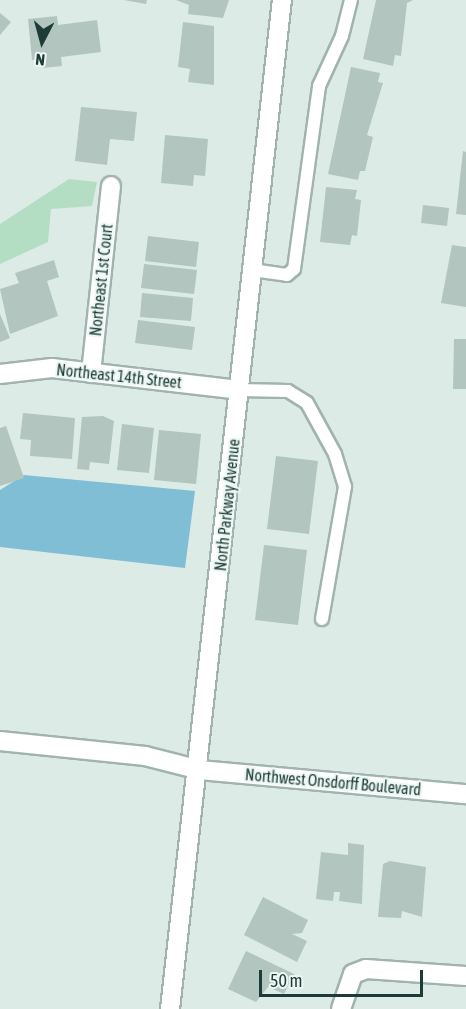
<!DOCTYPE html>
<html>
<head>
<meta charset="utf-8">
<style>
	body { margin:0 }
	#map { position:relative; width:466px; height:1009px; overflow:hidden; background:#ddebe6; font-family:"Asap Condensed",sans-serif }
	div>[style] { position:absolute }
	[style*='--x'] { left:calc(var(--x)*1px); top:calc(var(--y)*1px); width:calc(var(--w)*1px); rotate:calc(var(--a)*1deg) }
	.green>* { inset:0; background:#b3dec4 }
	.water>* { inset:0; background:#7fbed5 }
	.building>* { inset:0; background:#b2c5bf }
	.roads { filter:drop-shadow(2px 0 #a0b3ae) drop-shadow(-2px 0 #a0b3ae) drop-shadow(0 2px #a0b3ae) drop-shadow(0 -2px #a0b3ae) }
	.lane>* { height:12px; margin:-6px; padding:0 6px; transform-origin:6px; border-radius:6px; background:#fff }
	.street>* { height:18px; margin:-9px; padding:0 9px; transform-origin:9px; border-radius:9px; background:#fff }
	.secondary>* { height:18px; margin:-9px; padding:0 9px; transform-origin:9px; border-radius:9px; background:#fff }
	span { translate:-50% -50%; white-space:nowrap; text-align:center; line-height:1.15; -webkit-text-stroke:4.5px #edf7f3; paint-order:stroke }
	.street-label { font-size:16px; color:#1d3b37 }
	.north { position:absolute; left:12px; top:12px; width:60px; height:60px; -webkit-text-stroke:4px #edf7f3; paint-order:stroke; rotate:186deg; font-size:16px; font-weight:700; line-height:24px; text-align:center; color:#1d3b37 }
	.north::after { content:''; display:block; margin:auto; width:21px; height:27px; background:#1d3b37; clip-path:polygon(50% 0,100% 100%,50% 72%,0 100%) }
	.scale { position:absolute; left:259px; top:970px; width:164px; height:27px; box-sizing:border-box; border:3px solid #1d3b37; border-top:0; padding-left:8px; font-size:18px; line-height:21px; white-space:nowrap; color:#1d3b37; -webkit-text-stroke:4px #edf7f3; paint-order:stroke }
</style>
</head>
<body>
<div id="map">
	<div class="green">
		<i style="clip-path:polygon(69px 179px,97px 182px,92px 206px,51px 209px,48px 242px,0 264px,0 224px)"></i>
	</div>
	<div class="water">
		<i style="clip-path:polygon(24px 475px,195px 491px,185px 568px,0 547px,0 490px)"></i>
	</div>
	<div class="building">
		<i style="clip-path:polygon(124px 0,147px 0,146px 4px)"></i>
		<i style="clip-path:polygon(176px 0,229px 0,223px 18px,188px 14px,189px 5px)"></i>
		<i style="clip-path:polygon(376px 0,413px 0,407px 3px,401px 56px,395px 55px,393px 66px,363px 59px)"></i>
		<i style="clip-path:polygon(0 13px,11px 22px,0 35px)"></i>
		<i style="clip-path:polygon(57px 16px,58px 25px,97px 20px,101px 52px,61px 57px,62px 66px,43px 68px,41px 59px,32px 60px,28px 19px)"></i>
		<i style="clip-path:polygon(183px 22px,214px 26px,214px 85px,188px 82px,190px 69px,178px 67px)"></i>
		<i style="clip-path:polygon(351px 67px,380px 73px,378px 82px,383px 83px,367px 135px,373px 137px,365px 171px,360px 171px,358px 180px,328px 174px)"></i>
		<i style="clip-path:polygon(81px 107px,137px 112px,134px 141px,110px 139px,107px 165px,75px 161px)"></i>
		<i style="clip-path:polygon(165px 135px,208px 139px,205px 176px,194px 175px,193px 186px,161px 183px)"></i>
		<i style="clip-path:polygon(463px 151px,466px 152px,466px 215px,456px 214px)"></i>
		<i style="clip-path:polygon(326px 187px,357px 190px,355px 199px,361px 200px,357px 236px,352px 235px,350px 245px,320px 242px)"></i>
		<i style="clip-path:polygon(423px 205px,449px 208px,447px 226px,421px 223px)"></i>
		<i style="clip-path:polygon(148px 236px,199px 242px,196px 267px,145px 261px)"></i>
		<i style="clip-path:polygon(452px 245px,466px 247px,466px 307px,441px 303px)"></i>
		<i style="clip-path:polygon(54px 260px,59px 277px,47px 281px,58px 316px,10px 334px,0 289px,19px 283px,15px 273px)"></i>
		<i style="clip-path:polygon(144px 264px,197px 270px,194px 294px,141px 288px)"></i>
		<i style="clip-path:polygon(142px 293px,193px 298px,191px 321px,140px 317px)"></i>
		<i style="clip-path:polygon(0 314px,10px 338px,0 342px)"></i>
		<i style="clip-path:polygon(138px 320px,195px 327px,192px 350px,135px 343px)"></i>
		<i style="clip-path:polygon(454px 339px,466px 339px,466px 389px,453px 389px)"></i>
		<i style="clip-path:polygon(23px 413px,75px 418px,72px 459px,30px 456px,31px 440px,20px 439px)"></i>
		<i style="clip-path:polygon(103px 416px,114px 421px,109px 464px,90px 462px,89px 470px,77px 469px,82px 417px)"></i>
		<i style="clip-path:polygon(122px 424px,154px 428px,149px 473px,117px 470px)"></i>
		<i style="clip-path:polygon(6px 426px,24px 478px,0 486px,0 428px)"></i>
		<i style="clip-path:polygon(159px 430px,201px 434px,196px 484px,154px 480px)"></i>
		<i style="clip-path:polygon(276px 456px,318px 461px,309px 534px,267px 529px)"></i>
		<i style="clip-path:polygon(264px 545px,307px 550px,298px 625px,255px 620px)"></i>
		<i style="clip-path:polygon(348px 843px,364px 845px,362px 904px,339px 901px,340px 892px,334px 892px,333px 901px,316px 899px,321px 852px,348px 855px)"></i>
		<i style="clip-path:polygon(390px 861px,426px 867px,422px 917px,402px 911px,401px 918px,378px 917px,383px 864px)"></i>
		<i style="clip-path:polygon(263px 897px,308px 920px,302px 933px,292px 934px,307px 941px,297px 962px,244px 935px)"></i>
		<i style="clip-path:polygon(246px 951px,294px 974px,284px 994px,268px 987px,256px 1002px,228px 989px)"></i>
	</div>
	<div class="roads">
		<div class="lane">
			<i style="--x:252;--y:270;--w:35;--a:8"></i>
			<i style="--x:287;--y:275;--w:9;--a:-41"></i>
			<i style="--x:294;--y:269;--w:185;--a:-82.2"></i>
			<i style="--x:319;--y:86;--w:55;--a:-65.3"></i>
			<i style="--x:342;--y:36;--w:37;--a:-76"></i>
			<i style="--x:239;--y:390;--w:49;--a:1.2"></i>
			<i style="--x:288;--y:391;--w:22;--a:32"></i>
			<i style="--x:307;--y:403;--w:58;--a:61.2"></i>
			<i style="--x:335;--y:454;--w:34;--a:73"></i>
			<i style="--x:345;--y:487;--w:134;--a:99.9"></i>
		</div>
		<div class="street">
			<i style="--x:91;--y:373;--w:188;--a:-83.9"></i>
			<i style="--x:0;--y:374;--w:52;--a:-6.6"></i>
			<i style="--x:52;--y:368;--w:188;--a:6.7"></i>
			<i style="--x:341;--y:1009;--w:37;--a:-71"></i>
			<i style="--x:353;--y:974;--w:14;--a:-21"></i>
			<i style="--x:366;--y:969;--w:100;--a:4"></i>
		</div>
		<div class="secondary">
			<i style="--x:0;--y:741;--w:146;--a:5.9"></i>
			<i style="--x:145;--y:756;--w:57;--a:14.3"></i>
			<i style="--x:200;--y:770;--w:267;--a:5.2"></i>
			<i style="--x:170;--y:1009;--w:1015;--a:-83.67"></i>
		</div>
	</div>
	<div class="street-label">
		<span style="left:101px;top:280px;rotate:-84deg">Northeast 1st Court</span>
		<span style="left:119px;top:376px;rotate:6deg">Northeast 14th Street</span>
		<span style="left:227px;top:505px;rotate:-84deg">North Parkway Avenue</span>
		<span style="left:333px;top:782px;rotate:5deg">Northwest Onsdorff Boulevard</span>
	</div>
	<div class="north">N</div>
	<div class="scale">50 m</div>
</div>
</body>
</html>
